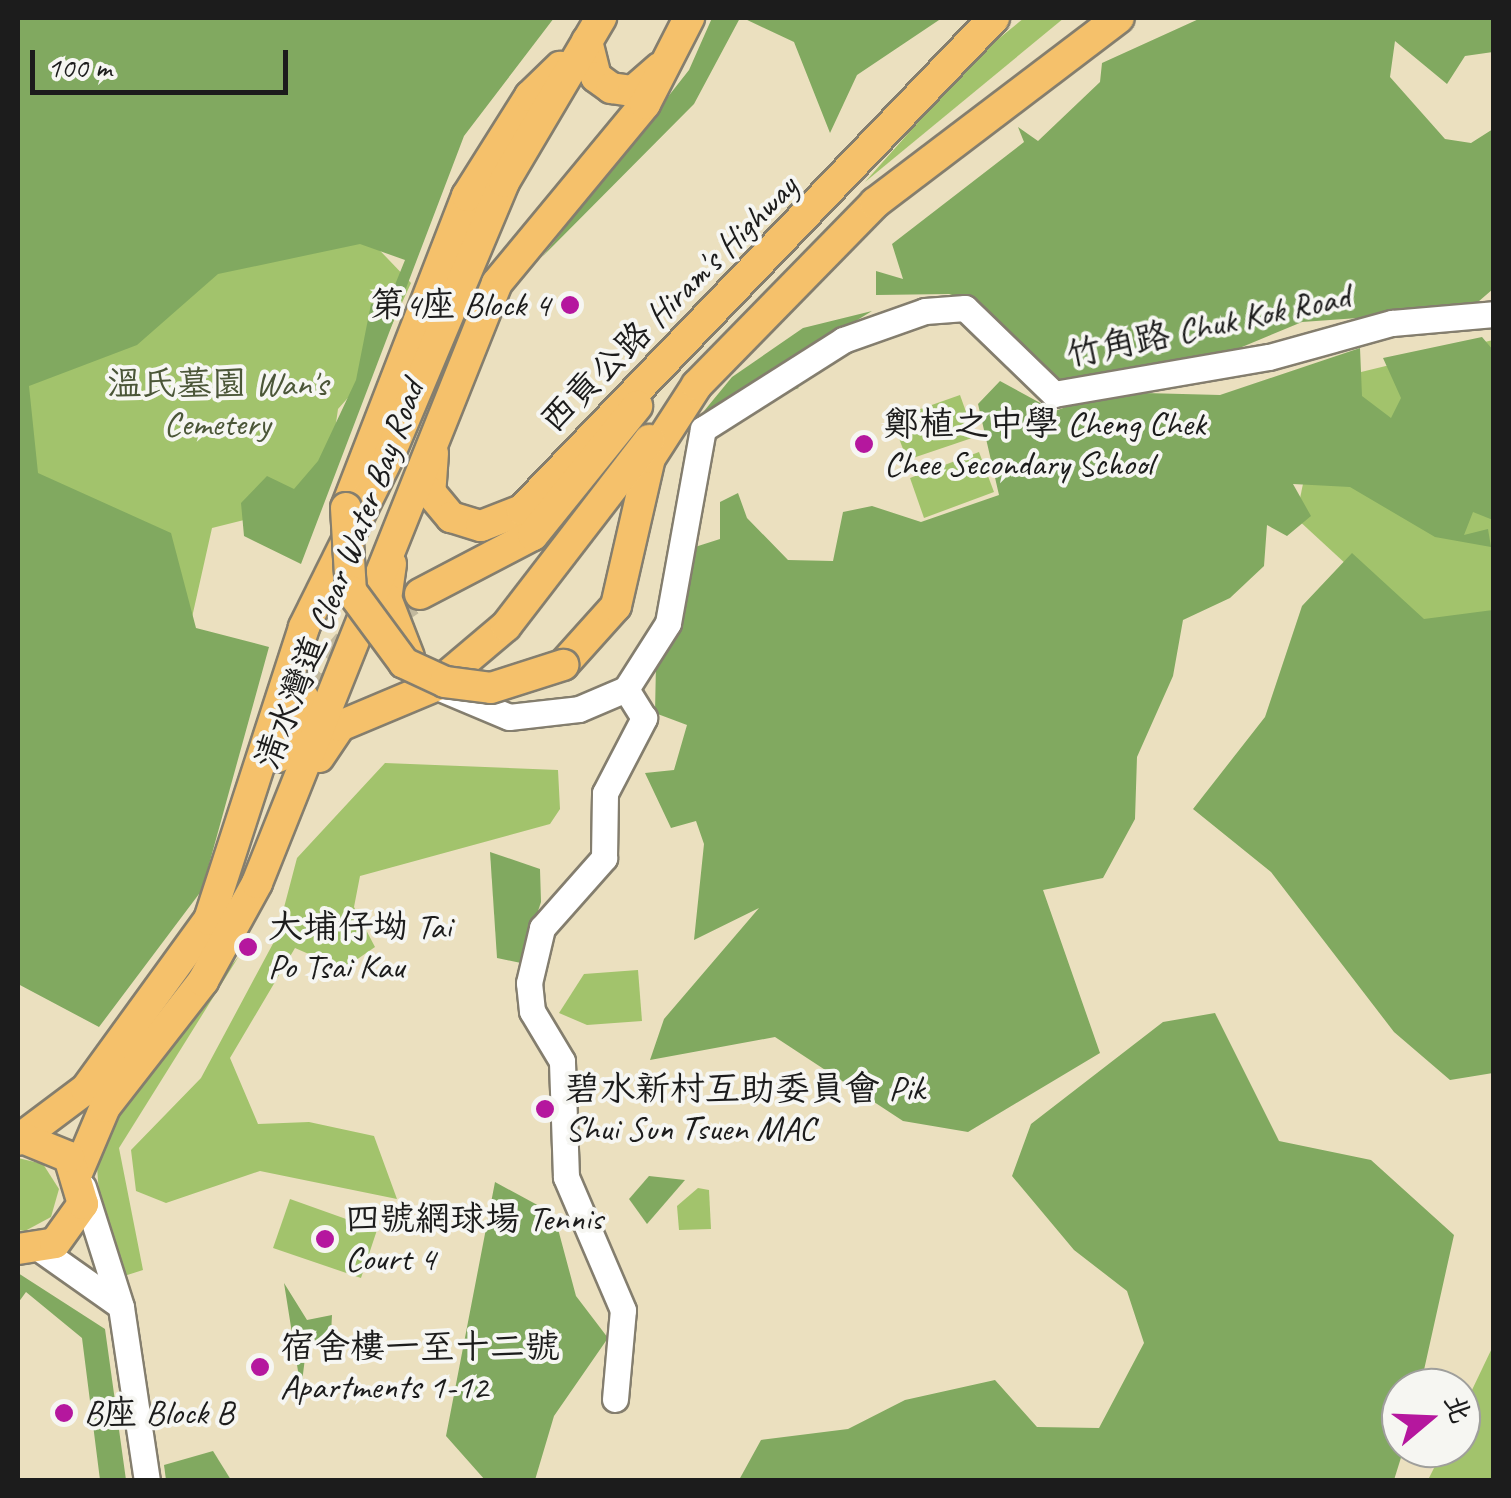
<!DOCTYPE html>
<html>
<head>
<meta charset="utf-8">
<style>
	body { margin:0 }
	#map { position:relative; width:1511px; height:1498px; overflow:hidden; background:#ebe0bf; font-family:Caveat,"LXGW WenKai TC",sans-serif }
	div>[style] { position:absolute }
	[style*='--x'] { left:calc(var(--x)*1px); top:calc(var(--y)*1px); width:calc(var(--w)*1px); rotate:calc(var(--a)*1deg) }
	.green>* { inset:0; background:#a2c36c }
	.forest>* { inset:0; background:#81a960 }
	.major-tunnel>* { height:30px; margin-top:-15px; transform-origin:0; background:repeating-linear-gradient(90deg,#c2b99e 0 30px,transparent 0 45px) }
	.roads { filter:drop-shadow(2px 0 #847e6e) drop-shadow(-2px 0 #847e6e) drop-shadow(0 2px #847e6e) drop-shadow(0 -2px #847e6e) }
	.minor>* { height:25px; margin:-12.5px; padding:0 12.5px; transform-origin:12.5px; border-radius:12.5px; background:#fff }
	.major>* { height:30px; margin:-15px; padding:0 15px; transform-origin:15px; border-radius:15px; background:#f5c16b }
	.bridges { filter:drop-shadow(2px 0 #847e6e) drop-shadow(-2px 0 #847e6e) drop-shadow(0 2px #847e6e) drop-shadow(0 -2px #847e6e) }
	.major-bridge>* { height:30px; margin:-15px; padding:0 15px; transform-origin:15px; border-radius:15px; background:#f5c16b }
	.dots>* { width:28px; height:28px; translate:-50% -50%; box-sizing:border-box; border:5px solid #f6f6f2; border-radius:50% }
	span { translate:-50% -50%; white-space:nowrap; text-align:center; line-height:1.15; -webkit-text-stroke:8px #f6f6f2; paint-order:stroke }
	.street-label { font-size:35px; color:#1c1c1c }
	.poi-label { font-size:35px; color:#1c1c1c }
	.right { translate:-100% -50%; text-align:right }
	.left { translate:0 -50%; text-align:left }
	.park-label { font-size:35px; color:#4b5638 }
	.frame { position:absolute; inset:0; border:20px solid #1c1c1c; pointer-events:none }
	.north { position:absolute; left:1381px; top:1368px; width:100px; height:100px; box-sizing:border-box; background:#f6f6f2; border:2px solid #9f9f9c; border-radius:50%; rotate:71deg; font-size:28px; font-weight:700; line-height:40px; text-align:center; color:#1c1c1c }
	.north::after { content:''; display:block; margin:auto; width:35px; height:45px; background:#b5179e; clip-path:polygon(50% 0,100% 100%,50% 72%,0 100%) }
	.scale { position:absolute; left:30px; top:50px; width:258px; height:45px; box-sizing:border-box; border:5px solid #1c1c1c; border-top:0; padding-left:12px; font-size:30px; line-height:35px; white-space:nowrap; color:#1c1c1c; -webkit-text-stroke:8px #f6f6f2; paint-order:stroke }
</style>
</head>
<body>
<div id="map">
	<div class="green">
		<i style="clip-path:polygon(1024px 18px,1064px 18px,865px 182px,976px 57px)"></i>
		<i style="clip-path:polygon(343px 212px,411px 283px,370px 373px,338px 409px,325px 500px,212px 528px,165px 738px,18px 700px,19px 367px)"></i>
		<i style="clip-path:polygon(1493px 340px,1493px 622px,1423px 635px,1296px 518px,1324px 381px)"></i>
		<i style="clip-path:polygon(960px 395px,975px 437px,907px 460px,892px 419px)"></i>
		<i style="clip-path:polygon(979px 452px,994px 492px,924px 518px,910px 478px)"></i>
		<i style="clip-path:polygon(385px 763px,558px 770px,560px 809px,550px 824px,360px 876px,354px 907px,375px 947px,343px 969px,295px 948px,230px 1058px,258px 1124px,309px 1122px,374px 1136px,397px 1199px,260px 1171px,166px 1203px,136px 1191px,131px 1150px,201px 1078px,276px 938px,297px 858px)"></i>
		<i style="clip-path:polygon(239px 956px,119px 1148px,143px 1270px,121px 1277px,99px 1194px,96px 1153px,106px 1120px)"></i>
		<i style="clip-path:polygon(638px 970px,642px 1021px,587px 1025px,559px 1013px,584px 974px)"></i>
		<i style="clip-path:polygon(18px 1158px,43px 1164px,59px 1189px,51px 1217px,25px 1231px,18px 1230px)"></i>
		<i style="clip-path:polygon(698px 1188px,709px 1190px,711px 1229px,679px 1230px,677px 1206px)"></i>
		<i style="clip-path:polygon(290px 1199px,377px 1230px,361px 1278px,273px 1248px)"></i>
		<i style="clip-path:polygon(1493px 1346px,1493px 1480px,1428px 1480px,1444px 1448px,1461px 1448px,1461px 1413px)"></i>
	</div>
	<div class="forest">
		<i style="clip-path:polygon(18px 18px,554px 18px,464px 136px,301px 564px,244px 536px,241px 503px,267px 476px,294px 489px,318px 461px,356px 380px,371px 304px,388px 302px,405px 260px,360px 244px,218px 274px,137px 345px,29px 386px,38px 473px,171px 533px,196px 628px,269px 647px,202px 890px,99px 1027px,18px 984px)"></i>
		<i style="clip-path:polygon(712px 18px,740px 18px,694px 104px,542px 257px,689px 70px)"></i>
		<i style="clip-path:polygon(743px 18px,942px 18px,857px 75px,830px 133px,794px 42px)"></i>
		<i style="clip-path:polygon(1201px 18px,1493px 18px,1493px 52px,1465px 56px,1447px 84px,1395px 41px,1390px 77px,1445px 139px,1471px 143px,1493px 129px,1493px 289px,1442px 333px,1414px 314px,1302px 322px,1230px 352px,1228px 378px,1163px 390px,1113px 381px,1028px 387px,997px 354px,1000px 329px,969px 330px,982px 305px,949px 294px,876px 295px,876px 271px,903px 279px,892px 244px,1024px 142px,1018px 127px,1038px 141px,1100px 82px,1102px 63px)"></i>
		<i style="clip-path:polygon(872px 311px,776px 370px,799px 388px,695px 422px,732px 377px,803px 328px)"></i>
		<i style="clip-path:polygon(1482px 337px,1493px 350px,1493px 520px,1473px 512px,1464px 535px,1488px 529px,1491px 547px,1435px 537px,1350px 487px,1293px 484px,1311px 516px,1287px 536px,1267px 525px,1264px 566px,1230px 598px,1183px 620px,1173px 676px,1137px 757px,1135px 819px,1103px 878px,1043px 890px,1100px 1053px,968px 1132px,903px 1121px,775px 1037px,650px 1060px,664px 1019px,759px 908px,694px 940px,704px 844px,696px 821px,671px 828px,645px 773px,674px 770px,687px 725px,655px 713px,656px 663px,695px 547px,720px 539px,720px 502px,738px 493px,747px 518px,788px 560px,833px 561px,843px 512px,872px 506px,921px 522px,999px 495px,978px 404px,1000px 381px,1055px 411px,1107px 392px,1220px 395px,1360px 348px,1362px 396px,1391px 418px,1401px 398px,1383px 358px)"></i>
		<i style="clip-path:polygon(1352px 553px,1424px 619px,1493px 610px,1493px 1073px,1450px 1080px,1394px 1032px,1271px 872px,1193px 809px,1265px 717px,1302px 606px)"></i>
		<i style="clip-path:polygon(490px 852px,540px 869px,541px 902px,521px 963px,497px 958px)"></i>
		<i style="clip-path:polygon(1215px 1013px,1279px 1141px,1371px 1160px,1454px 1235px,1420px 1388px,1401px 1388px,1404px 1448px,1394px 1480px,739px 1480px,761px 1440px,848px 1429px,905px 1400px,995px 1380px,1037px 1427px,1099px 1428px,1144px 1343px,1127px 1291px,1074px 1250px,1012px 1176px,1031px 1124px,1163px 1022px)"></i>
		<i style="clip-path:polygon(649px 1176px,685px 1180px,647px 1224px,629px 1199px)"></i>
		<i style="clip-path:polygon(495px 1182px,554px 1214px,576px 1296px,608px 1338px,554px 1416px,535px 1480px,485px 1480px,446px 1436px)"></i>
		<i style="clip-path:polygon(18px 1273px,105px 1329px,126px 1480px,100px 1480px,82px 1338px,26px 1292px,18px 1303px)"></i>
		<i style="clip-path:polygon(284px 1283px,307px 1320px,332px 1315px,331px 1334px,306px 1350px,301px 1390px)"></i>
		<i style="clip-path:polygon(213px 1451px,231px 1480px,166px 1480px,164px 1465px)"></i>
	</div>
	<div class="major-tunnel">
		<i style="--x:303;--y:697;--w:70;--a:-50.2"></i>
		<i style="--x:348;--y:643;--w:87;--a:-34.2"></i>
	</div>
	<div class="roads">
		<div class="minor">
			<i style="--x:435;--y:686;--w:80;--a:22.7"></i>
			<i style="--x:509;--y:717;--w:70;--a:-6.5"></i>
			<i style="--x:579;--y:709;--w:51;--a:-23.1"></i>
			<i style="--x:626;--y:689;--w:78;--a:-57.5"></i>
			<i style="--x:668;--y:623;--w:197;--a:-79.8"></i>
			<i style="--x:703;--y:429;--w:166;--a:-32.4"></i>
			<i style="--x:843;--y:340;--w:87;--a:-19.5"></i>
			<i style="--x:925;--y:311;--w:40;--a:-4.3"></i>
			<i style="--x:965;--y:308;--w:124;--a:44"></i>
			<i style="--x:1054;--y:394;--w:218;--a:-9.8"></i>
			<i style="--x:1269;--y:357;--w:128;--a:-15.5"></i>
			<i style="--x:1392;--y:323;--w:102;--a:-5"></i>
			<i style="--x:83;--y:1187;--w:126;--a:72.4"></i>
			<i style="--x:121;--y:1307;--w:175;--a:81.5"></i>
			<i style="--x:40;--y:1249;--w:95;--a:35.2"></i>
			<i style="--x:615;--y:1399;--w:89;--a:-84.9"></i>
			<i style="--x:623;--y:1310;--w:145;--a:-113.2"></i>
			<i style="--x:566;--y:1177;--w:116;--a:-92"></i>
			<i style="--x:562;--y:1061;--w:58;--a:-121"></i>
			<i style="--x:532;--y:1011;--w:28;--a:-96"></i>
			<i style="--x:529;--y:983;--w:57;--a:-76.7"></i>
			<i style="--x:542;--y:928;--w:94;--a:-48.5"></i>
			<i style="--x:604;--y:858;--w:65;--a:-89.1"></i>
			<i style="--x:605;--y:793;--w:85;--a:-62.5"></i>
			<i style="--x:644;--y:718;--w:34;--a:-122"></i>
		</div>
		<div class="major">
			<i style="--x:587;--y:41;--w:37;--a:76"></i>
			<i style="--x:596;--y:77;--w:19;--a:36"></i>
			<i style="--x:611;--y:88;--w:22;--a:8"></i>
			<i style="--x:633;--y:91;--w:35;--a:-41"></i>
			<i style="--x:433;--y:453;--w:39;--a:94"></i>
			<i style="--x:430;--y:492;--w:33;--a:50"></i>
			<i style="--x:451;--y:517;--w:31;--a:17"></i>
			<i style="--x:481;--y:526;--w:44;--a:-21.3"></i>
			<i style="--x:522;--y:510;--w:682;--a:-46.19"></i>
			<i style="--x:346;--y:508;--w:335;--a:-68.8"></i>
			<i style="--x:467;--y:196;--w:118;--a:-57.8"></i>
			<i style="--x:530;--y:96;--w:42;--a:-44"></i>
			<i style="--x:391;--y:564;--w:34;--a:98"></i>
			<i style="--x:386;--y:598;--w:63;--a:68.7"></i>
			<i style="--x:420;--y:594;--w:127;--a:-27.6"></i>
			<i style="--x:533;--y:535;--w:166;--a:-51.1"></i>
			<i style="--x:563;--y:665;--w:79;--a:-48.1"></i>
			<i style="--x:616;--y:606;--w:152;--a:-77.1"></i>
			<i style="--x:650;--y:458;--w:87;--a:-57.2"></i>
			<i style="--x:697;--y:385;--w:255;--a:-45.6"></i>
			<i style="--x:875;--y:203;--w:306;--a:-37.2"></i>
			<i style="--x:278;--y:757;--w:65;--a:-67.4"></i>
			<i style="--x:319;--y:757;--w:37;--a:-56"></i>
			<i style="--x:340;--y:726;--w:103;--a:-22.8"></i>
			<i style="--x:435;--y:686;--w:93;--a:-40.2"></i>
			<i style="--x:506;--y:626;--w:235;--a:-52.4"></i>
			<i style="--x:18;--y:1140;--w:85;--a:-36.9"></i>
			<i style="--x:86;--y:1089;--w:209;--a:-54"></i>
			<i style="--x:209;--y:920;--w:308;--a:-72"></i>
			<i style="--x:304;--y:627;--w:191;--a:-63.6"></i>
			<i style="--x:389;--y:456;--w:297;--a:-67.2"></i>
			<i style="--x:504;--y:182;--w:191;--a:-59.4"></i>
			<i style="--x:78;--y:1171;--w:69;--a:-67.1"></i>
			<i style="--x:105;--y:1107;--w:160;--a:-52.1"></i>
			<i style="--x:203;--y:981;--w:112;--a:-61.1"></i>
			<i style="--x:257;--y:883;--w:646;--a:-68.2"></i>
			<i style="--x:497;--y:283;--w:232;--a:-50.4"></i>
			<i style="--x:645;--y:104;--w:97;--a:-62.9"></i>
			<i style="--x:18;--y:1249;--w:37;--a:-9"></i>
			<i style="--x:55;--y:1243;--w:48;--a:-54.3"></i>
			<i style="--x:83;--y:1204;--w:49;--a:-106.6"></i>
			<i style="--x:69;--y:1157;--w:48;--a:-157.8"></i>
		</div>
	</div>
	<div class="bridges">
		<div class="major-bridge">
			<i style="--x:346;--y:508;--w:83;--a:86.6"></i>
			<i style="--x:351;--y:591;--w:89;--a:53.6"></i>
			<i style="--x:404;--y:663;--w:45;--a:24.9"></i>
			<i style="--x:445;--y:682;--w:46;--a:7.4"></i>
			<i style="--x:491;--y:688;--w:76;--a:-17.7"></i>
		</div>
	</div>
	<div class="dots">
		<i style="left:570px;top:305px;background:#b5179e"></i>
		<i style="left:864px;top:444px;background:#b5179e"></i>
		<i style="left:248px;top:947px;background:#b5179e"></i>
		<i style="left:545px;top:1109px;background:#b5179e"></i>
		<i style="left:325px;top:1239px;background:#b5179e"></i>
		<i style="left:260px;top:1367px;background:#b5179e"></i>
		<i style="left:64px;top:1413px;background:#b5179e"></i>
	</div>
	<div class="street-label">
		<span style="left:669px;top:304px;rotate:-45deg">西貢公路 Hiram's Highway</span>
		<span style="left:1208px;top:326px;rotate:-12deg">竹角路 Chuk Kok Road</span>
		<span style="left:340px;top:575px;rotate:-69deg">清水灣道 Clear Water Bay Road</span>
	</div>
	<div class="poi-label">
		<span class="right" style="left:550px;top:305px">第4座 Block 4</span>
		<span class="left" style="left:884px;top:444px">鄭植之中學 Cheng Chek<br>Chee Secondary School</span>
		<span class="left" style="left:268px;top:947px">大埔仔坳 Tai<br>Po Tsai Kau</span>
		<span class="left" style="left:565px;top:1109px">碧水新村互助委員會 Pik<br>Shui Sun Tsuen MAC</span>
		<span class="left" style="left:345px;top:1239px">四號網球場 Tennis<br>Court 4</span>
		<span class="left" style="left:280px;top:1367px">宿舍樓一至十二號<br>Apartments 1-12</span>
		<span class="left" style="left:84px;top:1413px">B座 Block B</span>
	</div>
	<div class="park-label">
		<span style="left:217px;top:404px">溫氏墓園 Wan's<br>Cemetery</span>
	</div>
	<div class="frame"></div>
	<div class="north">北</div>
	<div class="scale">100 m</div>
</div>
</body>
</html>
